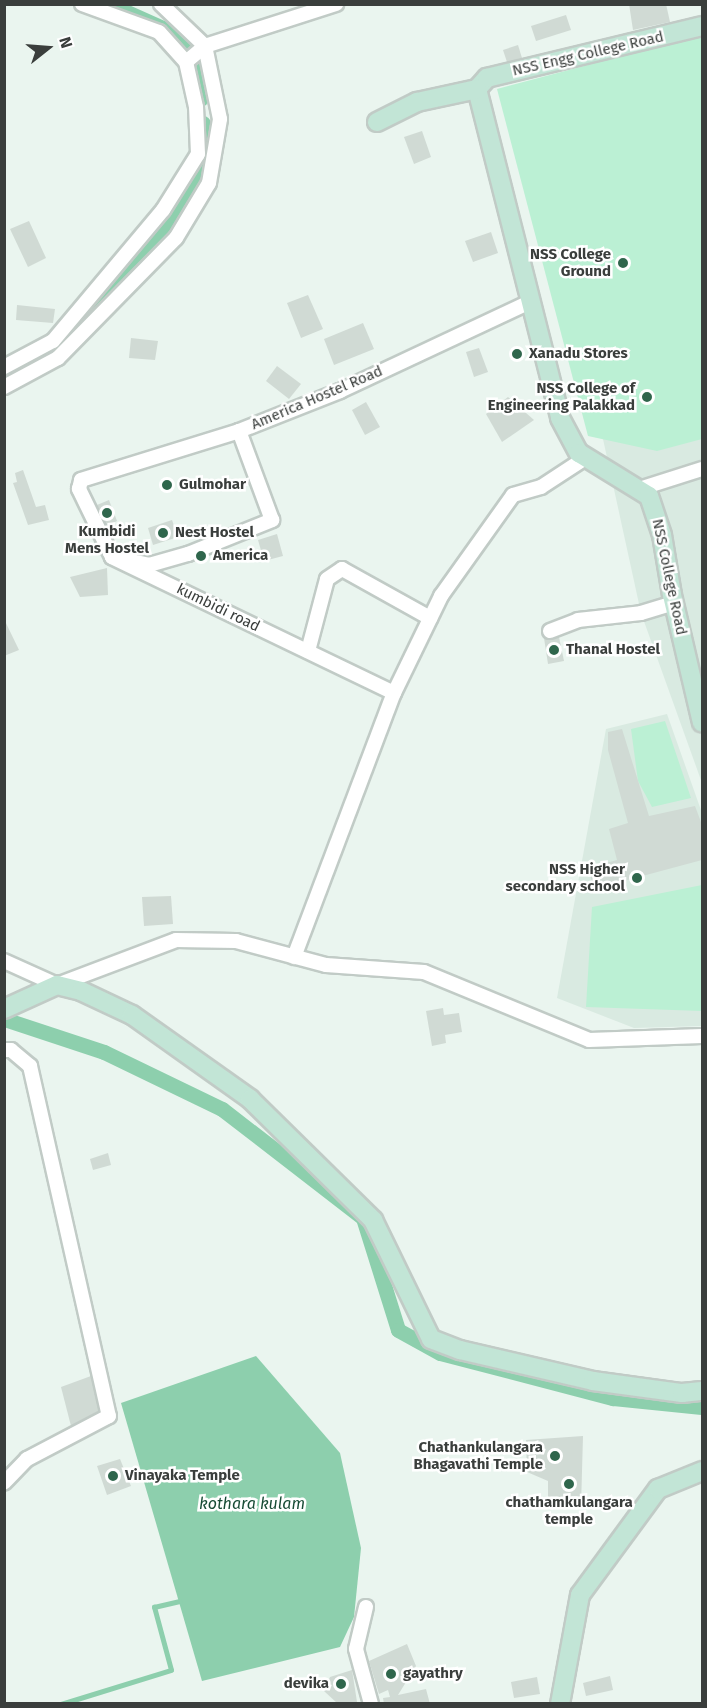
<!DOCTYPE html>
<html>
<head>
<meta charset="utf-8">
<style>
	body { margin:0 }
	#map { position:relative; width:707px; height:1708px; overflow:hidden; background:#eaf5ef; font-family:"Fira Sans",sans-serif }
	div>[style] { position:absolute }
	[style*='--x'] { left:calc(var(--x)*1px); top:calc(var(--y)*1px); width:calc(var(--w)*1px); rotate:calc(var(--a)*1deg) }
	.built>* { inset:0; background:#d9eae1 }
	.green>* { inset:0; background:#bbf0d4 }
	.water>* { inset:0; background:#8dcfad }
	.stream>* { height:4.5px; margin:-2.25px; padding:0 2.25px; transform-origin:2.25px; border-radius:2.25px; background:#8dcfad }
	.canal>* { height:15px; margin:-7.5px; padding:0 7.5px; transform-origin:7.5px; border-radius:7.5px; background:#8dcfad }
	.building>* { inset:0; background:#d0dad4 }
	.roads { filter:drop-shadow(2px 0 #c1cbc6) drop-shadow(-2px 0 #c1cbc6) drop-shadow(0 2px #c1cbc6) drop-shadow(0 -2px #c1cbc6) }
	.street>* { height:14px; margin:-7px; padding:0 7px; transform-origin:7px; border-radius:7px; background:#fff }
	.secondary>* { height:18px; margin:-9px; padding:0 9px; transform-origin:9px; border-radius:9px; background:#c2e5d6 }
	.dots>* { width:16px; height:16px; translate:-50% -50%; box-sizing:border-box; border:3px solid #fff; border-radius:50% }
	span { translate:-50% -50%; white-space:nowrap; text-align:center; line-height:1.15; -webkit-text-stroke:5px #fff; paint-order:stroke }
	.street-label { font-size:15px; color:#3a3e3c }
	.poi-label { font-size:15px; color:#3a3e3c; font-weight:700 }
	.right { translate:-100% -50%; text-align:right }
	.left { translate:0 -50%; text-align:left }
	.water-label { font-size:16px; color:#174b35; font-style:italic }
	.frame { position:absolute; inset:0; border:6px solid #3a3e3c; pointer-events:none }
	.north { position:absolute; left:18px; top:18px; width:60px; height:60px; -webkit-text-stroke:4px #fff; paint-order:stroke; rotate:73deg; font-size:16px; font-weight:700; line-height:24px; text-align:center; color:#3a3e3c }
	.north::after { content:''; display:block; margin:auto; width:21px; height:27px; background:#3a3e3c; clip-path:polygon(50% 0,100% 100%,50% 72%,0 100%) }
</style>
</head>
<body>
<div id="map">
	<div class="built">
		<i style="clip-path:polygon(702px 48px,702px 783px,641px 613px,603px 439px)"></i>
		<i style="clip-path:polygon(667px 714px,702px 813px,702px 1026px,634px 1028px,557px 998px,606px 729px)"></i>
	</div>
	<div class="green">
		<i style="clip-path:polygon(702px 35px,702px 439px,657px 451px,588px 436px,497px 89px)"></i>
		<i style="clip-path:polygon(665px 721px,691px 798px,652px 807px,638px 781px,631px 729px)"></i>
		<i style="clip-path:polygon(702px 885px,702px 1011px,586px 1007px,592px 907px)"></i>
	</div>
	<div class="water">
		<i style="clip-path:polygon(256px 1356px,340px 1453px,361px 1548px,354px 1617px,340px 1647px,202px 1681px,121px 1403px)"></i>
	</div>
	<div class="stream">
		<i style="--x:61;--y:1704;--w:115;--a:-17.2"></i>
		<i style="--x:171;--y:1670;--w:65;--a:-105.1"></i>
		<i style="--x:154;--y:1607;--w:26;--a:-13"></i>
	</div>
	<div class="canal">
		<i style="--x:109;--y:4;--w:59;--a:24"></i>
		<i style="--x:163;--y:28;--w:24;--a:38"></i>
		<i style="--x:182;--y:43;--w:17;--a:50"></i>
		<i style="--x:193;--y:56;--w:44;--a:80.8"></i>
		<i style="--x:4;--y:377;--w:61;--a:-28.2"></i>
		<i style="--x:58;--y:348;--w:176;--a:-48.9"></i>
		<i style="--x:174;--y:215;--w:59;--a:-56.9"></i>
		<i style="--x:206;--y:166;--w:43;--a:-94"></i>
		<i style="--x:4;--y:1019;--w:105;--a:18.3"></i>
		<i style="--x:104;--y:1052;--w:131;--a:25.8"></i>
		<i style="--x:222;--y:1109;--w:178;--a:37.7"></i>
		<i style="--x:363;--y:1218;--w:117;--a:72.6"></i>
		<i style="--x:398;--y:1330;--w:48;--a:28.7"></i>
		<i style="--x:440;--y:1353;--w:179;--a:14.6"></i>
		<i style="--x:613;--y:1398;--w:89;--a:5.8"></i>
	</div>
	<div class="building">
		<i style="clip-path:polygon(629px 4px,666px 4px,670px 22px,633px 30px)"></i>
		<i style="clip-path:polygon(566px 15px,571px 30px,536px 41px,531px 26px)"></i>
		<i style="clip-path:polygon(518px 45px,522px 58px,507px 62px,503px 50px)"></i>
		<i style="clip-path:polygon(422px 131px,431px 157px,414px 164px,404px 137px)"></i>
		<i style="clip-path:polygon(29px 221px,46px 258px,28px 267px,10px 229px)"></i>
		<i style="clip-path:polygon(491px 232px,498px 253px,473px 262px,465px 241px)"></i>
		<i style="clip-path:polygon(308px 295px,323px 329px,301px 338px,287px 303px)"></i>
		<i style="clip-path:polygon(17px 305px,55px 309px,53px 323px,16px 320px)"></i>
		<i style="clip-path:polygon(363px 323px,374px 349px,334px 365px,324px 339px)"></i>
		<i style="clip-path:polygon(131px 338px,158px 341px,155px 360px,129px 358px)"></i>
		<i style="clip-path:polygon(479px 348px,488px 372px,474px 377px,466px 352px)"></i>
		<i style="clip-path:polygon(277px 366px,301px 384px,289px 399px,266px 381px)"></i>
		<i style="clip-path:polygon(508px 397px,534px 420px,502px 442px,486px 414px)"></i>
		<i style="clip-path:polygon(366px 402px,380px 427px,365px 435px,352px 410px)"></i>
		<i style="clip-path:polygon(23px 470px,36px 507px,45px 505px,49px 520px,28px 525px,13px 483px,17px 482px,15px 473px)"></i>
		<i style="clip-path:polygon(109px 500px,117px 521px,107px 526px,97px 505px)"></i>
		<i style="clip-path:polygon(172px 520px,178px 537px,153px 545px,148px 528px)"></i>
		<i style="clip-path:polygon(277px 534px,283px 556px,264px 561px,258px 540px)"></i>
		<i style="clip-path:polygon(107px 568px,108px 595px,80px 597px,70px 577px)"></i>
		<i style="clip-path:polygon(4px 619px,19px 650px,4px 656px)"></i>
		<i style="clip-path:polygon(559px 637px,564px 661px,548px 664px,544px 638px)"></i>
		<i style="clip-path:polygon(622px 729px,649px 816px,695px 806px,701px 822px,702px 860px,594px 889px,588px 868px,617px 860px,609px 829px,628px 823px,608px 750px,608px 732px)"></i>
		<i style="clip-path:polygon(171px 896px,173px 924px,144px 926px,142px 897px)"></i>
		<i style="clip-path:polygon(443px 1008px,444px 1015px,459px 1013px,462px 1032px,445px 1035px,446px 1043px,432px 1046px,426px 1011px)"></i>
		<i style="clip-path:polygon(108px 1153px,111px 1165px,93px 1170px,90px 1159px)"></i>
		<i style="clip-path:polygon(91px 1376px,99px 1411px,71px 1426px,61px 1387px)"></i>
		<i style="clip-path:polygon(583px 1436px,581px 1507px,548px 1505px,548px 1481px,527px 1472px,526px 1440px)"></i>
		<i style="clip-path:polygon(120px 1459px,131px 1486px,107px 1495px,97px 1466px)"></i>
		<i style="clip-path:polygon(407px 1644px,416px 1666px,398px 1695px,426px 1689px,430px 1704px,384px 1704px,383px 1698px,390px 1697px,388px 1690px,379px 1694px,369px 1661px)"></i>
		<i style="clip-path:polygon(352px 1670px,357px 1702px,338px 1704px,324px 1691px,330px 1677px)"></i>
		<i style="clip-path:polygon(610px 1676px,613px 1690px,586px 1696px,583px 1683px)"></i>
		<i style="clip-path:polygon(537px 1677px,540px 1694px,514px 1698px,511px 1682px)"></i>
	</div>
	<div class="roads">
		<div class="street">
			<i style="--x:186;--y:62;--w:25;--a:-40"></i>
			<i style="--x:205;--y:46;--w:138;--a:-17.8"></i>
			<i style="--x:4;--y:367;--w:55;--a:-28"></i>
			<i style="--x:53;--y:341;--w:171;--a:-50"></i>
			<i style="--x:163;--y:210;--w:66;--a:-58"></i>
			<i style="--x:198;--y:154;--w:47;--a:-92.4"></i>
			<i style="--x:196;--y:107;--w:46;--a:-102.5"></i>
			<i style="--x:186;--y:62;--w:40;--a:-132"></i>
			<i style="--x:159;--y:32;--w:82;--a:-160"></i>
			<i style="--x:4;--y:387;--w:61;--a:-28.2"></i>
			<i style="--x:58;--y:358;--w:168;--a:-45.5"></i>
			<i style="--x:176;--y:238;--w:64;--a:-59"></i>
			<i style="--x:209;--y:183;--w:65;--a:-80.2"></i>
			<i style="--x:220;--y:119;--w:75;--a:-101.6"></i>
			<i style="--x:205;--y:46;--w:61;--a:-136.3"></i>
			<i style="--x:639;--y:489;--w:66;--a:-17.6"></i>
			<i style="--x:112;--y:557;--w:76;--a:-115.9"></i>
			<i style="--x:79;--y:489;--w:9;--a:-77"></i>
			<i style="--x:81;--y:480;--w:165;--a:-17.2"></i>
			<i style="--x:550;--y:631;--w:30;--a:-21"></i>
			<i style="--x:578;--y:620;--w:63;--a:-6.3"></i>
			<i style="--x:641;--y:613;--w:31;--a:-17"></i>
			<i style="--x:671;--y:604;--w:10;--a:-90"></i>
			<i style="--x:308;--y:651;--w:74;--a:-75.2"></i>
			<i style="--x:327;--y:579;--w:18;--a:-34"></i>
			<i style="--x:342;--y:569;--w:101;--a:29.1"></i>
			<i style="--x:394;--y:693;--w:313;--a:-154.3"></i>
			<i style="--x:112;--y:557;--w:38;--a:12"></i>
			<i style="--x:149;--y:565;--w:41;--a:-15.8"></i>
			<i style="--x:188;--y:554;--w:91;--a:-22"></i>
			<i style="--x:272;--y:520;--w:95;--a:-110.3"></i>
			<i style="--x:239;--y:431;--w:109;--a:-21.6"></i>
			<i style="--x:340;--y:391;--w:210;--a:-25.1"></i>
			<i style="--x:294;--y:957;--w:282;--a:-69.3"></i>
			<i style="--x:394;--y:693;--w:108;--a:-64.1"></i>
			<i style="--x:441;--y:596;--w:124;--a:-54.5"></i>
			<i style="--x:513;--y:495;--w:29;--a:-16"></i>
			<i style="--x:541;--y:487;--w:55;--a:-33.1"></i>
			<i style="--x:4;--y:961;--w:58;--a:24.4"></i>
			<i style="--x:57;--y:985;--w:127;--a:-20.7"></i>
			<i style="--x:176;--y:940;--w:60;--a:1"></i>
			<i style="--x:236;--y:941;--w:93;--a:14.9"></i>
			<i style="--x:326;--y:965;--w:98;--a:4.1"></i>
			<i style="--x:424;--y:972;--w:178;--a:22.4"></i>
			<i style="--x:589;--y:1040;--w:113;--a:-2"></i>
			<i style="--x:4;--y:1050;--w:7;--a:0"></i>
			<i style="--x:11;--y:1050;--w:25;--a:40"></i>
			<i style="--x:30;--y:1066;--w:359;--a:77.3"></i>
			<i style="--x:109;--y:1416;--w:93;--a:152.3"></i>
			<i style="--x:27;--y:1459;--w:33;--a:134"></i>
			<i style="--x:366;--y:1607;--w:43;--a:103.4"></i>
			<i style="--x:356;--y:1649;--w:57;--a:74.7"></i>
		</div>
		<div class="secondary">
			<i style="--x:477;--y:89;--w:339;--a:75.8"></i>
			<i style="--x:560;--y:418;--w:40;--a:62"></i>
			<i style="--x:579;--y:453;--w:82;--a:31.6"></i>
			<i style="--x:649;--y:496;--w:41;--a:71.6"></i>
			<i style="--x:662;--y:535;--w:61;--a:80.5"></i>
			<i style="--x:672;--y:595;--w:131;--a:76.8"></i>
			<i style="--x:477;--y:89;--w:15;--a:-48"></i>
			<i style="--x:487;--y:78;--w:221;--a:-13.6"></i>
			<i style="--x:377;--y:122;--w:45;--a:-26.6"></i>
			<i style="--x:417;--y:102;--w:61;--a:-12.2"></i>
			<i style="--x:4;--y:1009;--w:58;--a:-24.4"></i>
			<i style="--x:57;--y:985;--w:25;--a:14"></i>
			<i style="--x:81;--y:991;--w:56;--a:25.2"></i>
			<i style="--x:132;--y:1015;--w:145;--a:35.4"></i>
			<i style="--x:250;--y:1099;--w:173;--a:44.5"></i>
			<i style="--x:373;--y:1220;--w:132;--a:64"></i>
			<i style="--x:431;--y:1339;--w:31;--a:21"></i>
			<i style="--x:460;--y:1350;--w:137;--a:13.1"></i>
			<i style="--x:593;--y:1381;--w:90;--a:7.7"></i>
			<i style="--x:682;--y:1393;--w:20;--a:-6"></i>
			<i style="--x:560;--y:1704;--w:111;--a:-79.6"></i>
			<i style="--x:580;--y:1595;--w:132;--a:-53.7"></i>
			<i style="--x:658;--y:1489;--w:48;--a:-22.2"></i>
		</div>
	</div>
	<div class="dots">
		<i style="left:623px;top:263px;background:#2f664c"></i>
		<i style="left:517px;top:354px;background:#2f664c"></i>
		<i style="left:647px;top:397px;background:#2f664c"></i>
		<i style="left:167px;top:485px;background:#2f664c"></i>
		<i style="left:107px;top:513px;background:#2f664c"></i>
		<i style="left:163px;top:533px;background:#2f664c"></i>
		<i style="left:201px;top:556px;background:#2f664c"></i>
		<i style="left:554px;top:650px;background:#2f664c"></i>
		<i style="left:637px;top:878px;background:#2f664c"></i>
		<i style="left:555px;top:1456px;background:#2f664c"></i>
		<i style="left:113px;top:1476px;background:#2f664c"></i>
		<i style="left:569px;top:1484px;background:#2f664c"></i>
		<i style="left:391px;top:1674px;background:#2f664c"></i>
		<i style="left:341px;top:1684px;background:#2f664c"></i>
	</div>
	<div class="street-label">
		<span style="left:588px;top:54px;rotate:-13deg">NSS Engg College Road</span>
		<span style="left:317px;top:398px;rotate:-23deg">America Hostel Road</span>
		<span style="left:669px;top:577px;rotate:78deg">NSS College Road</span>
		<span style="left:218px;top:608px;rotate:26deg">kumbidi road</span>
	</div>
	<div class="poi-label">
		<span class="right" style="left:611px;top:263px">NSS College<br>Ground</span>
		<span class="left" style="left:529px;top:354px">Xanadu Stores</span>
		<span class="right" style="left:635px;top:397px">NSS College of<br>Engineering Palakkad</span>
		<span class="left" style="left:179px;top:485px">Gulmohar</span>
		<span style="left:107px;top:540px">Kumbidi<br>Mens Hostel</span>
		<span class="left" style="left:175px;top:533px">Nest Hostel</span>
		<span class="left" style="left:213px;top:556px">America</span>
		<span class="left" style="left:566px;top:650px">Thanal Hostel</span>
		<span class="right" style="left:625px;top:878px">NSS Higher<br>secondary school</span>
		<span class="right" style="left:543px;top:1456px">Chathankulangara<br>Bhagavathi Temple</span>
		<span class="left" style="left:125px;top:1476px">Vinayaka Temple</span>
		<span style="left:569px;top:1511px">chathamkulangara<br>temple</span>
		<span class="left" style="left:403px;top:1674px">gayathry</span>
		<span class="right" style="left:329px;top:1684px">devika</span>
	</div>
	<div class="water-label">
		<span style="left:252px;top:1504px">kothara kulam</span>
	</div>
	<div class="frame"></div>
	<div class="north">N</div>
</div>
</body>
</html>
